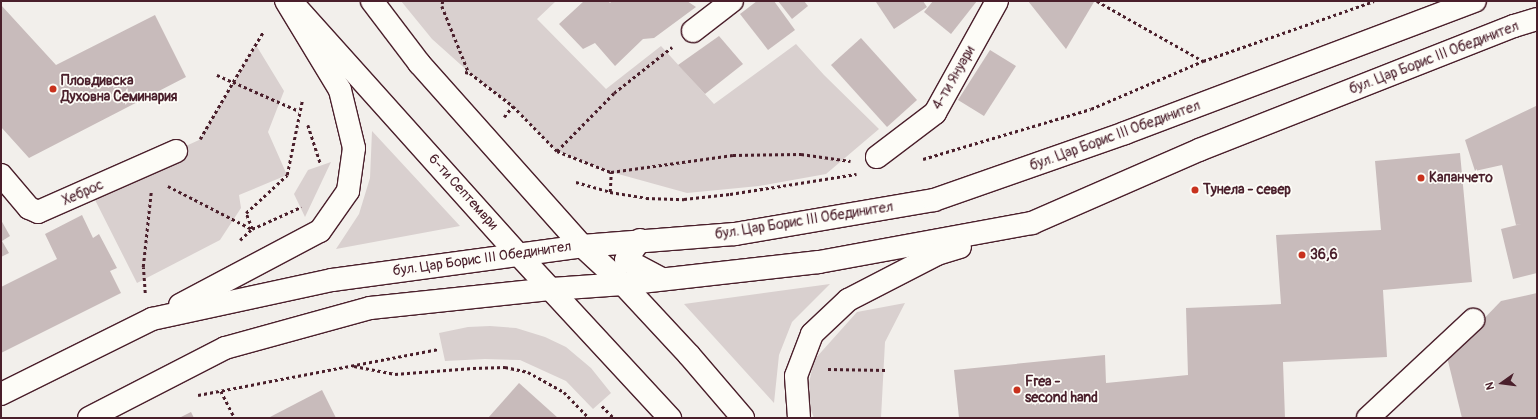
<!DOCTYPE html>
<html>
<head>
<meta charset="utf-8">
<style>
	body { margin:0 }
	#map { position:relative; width:1538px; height:419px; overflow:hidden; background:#f2efeb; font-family:Pangolin,sans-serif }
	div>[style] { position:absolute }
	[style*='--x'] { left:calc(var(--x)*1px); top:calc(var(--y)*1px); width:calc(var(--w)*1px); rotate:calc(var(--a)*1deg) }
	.green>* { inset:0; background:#d9d0cf }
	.building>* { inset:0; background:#c8bbbb }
	.path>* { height:2.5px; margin-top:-1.25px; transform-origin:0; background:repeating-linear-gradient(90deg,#4a1f2b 0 3px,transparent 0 6px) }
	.roads { filter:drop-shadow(1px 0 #4a1f2b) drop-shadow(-1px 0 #4a1f2b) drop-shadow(0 1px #4a1f2b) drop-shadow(0 -1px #4a1f2b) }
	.pedestrian>* { height:22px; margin:-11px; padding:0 11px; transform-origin:11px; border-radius:11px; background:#fdfcf7 }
	.minor>* { height:22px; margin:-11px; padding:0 11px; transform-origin:11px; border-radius:11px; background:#fdfcf7 }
	.secondary>* { height:22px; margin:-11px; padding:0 11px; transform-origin:11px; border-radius:11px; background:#fdfcf7 }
	.primary>* { height:22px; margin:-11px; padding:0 11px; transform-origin:11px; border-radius:11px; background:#fdfcf7 }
	.dots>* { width:11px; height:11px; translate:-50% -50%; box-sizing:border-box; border:2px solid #fdfcf7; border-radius:50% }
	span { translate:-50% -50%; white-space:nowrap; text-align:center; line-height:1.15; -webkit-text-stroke:3.5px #fdfcf7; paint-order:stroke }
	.street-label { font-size:14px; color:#4a1f2b }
	.poi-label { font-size:14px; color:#4a1f2b; font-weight:700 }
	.left { translate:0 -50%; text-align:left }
	.frame { position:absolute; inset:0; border:2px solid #4a1f2b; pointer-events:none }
	.north { position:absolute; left:1482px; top:363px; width:40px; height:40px; -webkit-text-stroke:3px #fdfcf7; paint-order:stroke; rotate:256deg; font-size:11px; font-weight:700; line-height:16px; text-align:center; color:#4a1f2b }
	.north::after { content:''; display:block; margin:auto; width:14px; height:18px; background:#4a1f2b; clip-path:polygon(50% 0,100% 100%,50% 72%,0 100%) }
</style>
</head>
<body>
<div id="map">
	<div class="green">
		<i style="clip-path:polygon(401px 1px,556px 1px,537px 19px,606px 89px,661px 46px,714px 104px,796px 44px,824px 75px,879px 129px,826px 174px,759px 186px,687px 193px,611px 172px,555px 150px,513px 106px,470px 73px,432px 39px)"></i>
		<i style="clip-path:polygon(256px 45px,284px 91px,268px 132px,287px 175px,239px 195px,241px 208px,220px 240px,137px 283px,90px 190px,199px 140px)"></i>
		<i style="clip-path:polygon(372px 131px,460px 226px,336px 249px,359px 214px,370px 178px)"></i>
		<i style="clip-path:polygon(331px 162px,305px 217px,294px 194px,308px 170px)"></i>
		<i style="clip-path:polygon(830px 284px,792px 322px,779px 355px,774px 403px,684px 304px)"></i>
		<i style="clip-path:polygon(905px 303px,885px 342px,881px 418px,814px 418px,806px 397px,814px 360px,857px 312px)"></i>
		<i style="clip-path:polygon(490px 326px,516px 328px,545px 337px,566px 347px,591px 368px,611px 393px,593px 409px,566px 381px,520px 360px,485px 359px,445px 361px,439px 333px,468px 327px)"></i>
	</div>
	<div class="building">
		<i style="clip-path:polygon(584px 1px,608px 1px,610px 3px,612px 1px,687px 1px,696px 7px,654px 38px,643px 39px,615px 66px,595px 43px,583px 49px,559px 24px)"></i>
		<i style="clip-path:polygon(757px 1px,774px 1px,795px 30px,768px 50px,740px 14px)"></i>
		<i style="clip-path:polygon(778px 1px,804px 1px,808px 6px,792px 19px)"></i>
		<i style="clip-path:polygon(879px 1px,923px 1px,927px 7px,894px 29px,876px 2px)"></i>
		<i style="clip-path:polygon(933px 1px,977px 1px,951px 34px,924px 12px)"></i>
		<i style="clip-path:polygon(1028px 1px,1091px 1px,1094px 2px,1066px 49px)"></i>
		<i style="clip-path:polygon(1px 5px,56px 65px,155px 15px,186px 77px,29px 158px,1px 127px)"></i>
		<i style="clip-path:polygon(719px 36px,743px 64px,705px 94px,678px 65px)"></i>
		<i style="clip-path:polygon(861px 38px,917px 100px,887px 127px,831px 65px)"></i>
		<i style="clip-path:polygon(990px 50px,1016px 66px,984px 116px,958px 100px)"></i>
		<i style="clip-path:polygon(1536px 106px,1537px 273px,1513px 279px,1501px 229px,1521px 224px,1516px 225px,1502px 165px,1475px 171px,1465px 140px)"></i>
		<i style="clip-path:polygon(1460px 153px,1472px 282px,1383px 290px,1387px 357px,1283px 362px,1285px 418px,959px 418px,954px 370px,1105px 355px,1106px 383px,1188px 375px,1186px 308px,1281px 304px,1276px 235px,1381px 230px,1375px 161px)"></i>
		<i style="clip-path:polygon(82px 215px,93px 238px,99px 234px,117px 268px,110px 271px,121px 293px,1px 353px,1px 287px,57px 259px,45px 234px)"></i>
		<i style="clip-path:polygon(1px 220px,10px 236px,2px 241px,9px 253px,1px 257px)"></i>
		<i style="clip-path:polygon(1537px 293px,1537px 418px,1462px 418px,1447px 357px,1501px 301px)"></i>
		<i style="clip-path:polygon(519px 383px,558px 418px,488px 418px)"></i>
		<i style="clip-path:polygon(322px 390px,336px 418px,270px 418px,270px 417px)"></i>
		<i style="clip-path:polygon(191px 412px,194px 418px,179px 418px)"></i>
	</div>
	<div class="path">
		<i style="--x:443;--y:1;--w:5;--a:101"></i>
		<i style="--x:442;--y:6;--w:72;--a:68.1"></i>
		<i style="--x:1097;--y:1;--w:122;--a:29.5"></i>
		<i style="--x:465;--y:72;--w:5;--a:11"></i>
		<i style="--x:470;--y:73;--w:54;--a:37.5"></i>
		<i style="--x:513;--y:106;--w:63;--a:45.6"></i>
		<i style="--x:557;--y:151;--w:58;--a:21.3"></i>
		<i style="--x:611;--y:172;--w:123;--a:-7.9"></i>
		<i style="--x:733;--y:155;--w:68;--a:-0.8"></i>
		<i style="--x:801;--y:154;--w:50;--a:8"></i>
		<i style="--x:217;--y:75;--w:17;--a:24"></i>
		<i style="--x:233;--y:82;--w:58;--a:-59"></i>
		<i style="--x:504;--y:117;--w:14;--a:-51"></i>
		<i style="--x:308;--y:125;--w:40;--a:72"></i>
		<i style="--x:200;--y:139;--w:66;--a:-59.9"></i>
		<i style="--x:233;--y:82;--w:72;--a:23.7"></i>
		<i style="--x:557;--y:151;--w:81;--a:-45.5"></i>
		<i style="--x:614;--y:93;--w:74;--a:-38.4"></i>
		<i style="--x:923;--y:159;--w:175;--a:-16.6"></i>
		<i style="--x:1091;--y:109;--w:122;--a:-23.2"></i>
		<i style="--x:1203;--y:61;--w:181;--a:-19.3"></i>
		<i style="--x:576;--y:182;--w:35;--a:16"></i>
		<i style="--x:610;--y:192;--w:36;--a:9"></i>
		<i style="--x:646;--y:198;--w:38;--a:2"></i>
		<i style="--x:684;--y:199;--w:46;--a:-6.2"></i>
		<i style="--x:730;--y:194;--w:128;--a:-9"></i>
		<i style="--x:168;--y:186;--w:94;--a:27.1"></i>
		<i style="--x:252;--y:229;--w:54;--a:-24.2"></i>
		<i style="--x:610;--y:192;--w:20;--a:-87"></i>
		<i style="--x:240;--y:240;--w:16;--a:-43"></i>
		<i style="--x:252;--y:229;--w:17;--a:-111"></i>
		<i style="--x:246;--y:213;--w:56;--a:-42.8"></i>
		<i style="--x:287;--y:175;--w:76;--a:-78.5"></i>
		<i style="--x:145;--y:293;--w:26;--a:-94"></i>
		<i style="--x:143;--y:267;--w:75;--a:-83.9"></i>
		<i style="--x:354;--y:366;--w:42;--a:11"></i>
		<i style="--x:395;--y:374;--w:78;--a:-4.4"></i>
		<i style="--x:473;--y:368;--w:32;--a:-2"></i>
		<i style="--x:505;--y:367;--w:24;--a:12"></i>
		<i style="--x:528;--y:372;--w:41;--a:29.1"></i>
		<i style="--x:564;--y:392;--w:36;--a:46"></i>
		<i style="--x:828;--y:369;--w:58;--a:1"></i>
		<i style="--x:221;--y:391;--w:30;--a:63"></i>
		<i style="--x:198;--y:395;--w:245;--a:-10.8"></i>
		<i style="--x:602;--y:406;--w:17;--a:45"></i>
	</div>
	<div class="roads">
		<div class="pedestrian">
			<i style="--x:693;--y:31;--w:49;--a:-37.6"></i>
			<i style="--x:877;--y:157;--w:73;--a:-37.2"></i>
			<i style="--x:935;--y:113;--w:128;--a:-61"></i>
		</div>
		<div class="minor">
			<i style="--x:1;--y:175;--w:43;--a:49.7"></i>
			<i style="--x:29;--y:208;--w:10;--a:24"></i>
			<i style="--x:38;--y:212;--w:151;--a:-23.8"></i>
			<i style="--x:1368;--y:418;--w:144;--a:-43"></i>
		</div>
		<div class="secondary">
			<i style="--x:372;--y:1;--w:78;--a:52.8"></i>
			<i style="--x:419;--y:63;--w:245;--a:48.3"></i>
			<i style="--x:582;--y:246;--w:56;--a:42.8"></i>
			<i style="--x:623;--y:284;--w:97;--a:47.1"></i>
			<i style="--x:689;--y:355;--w:83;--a:49.4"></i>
			<i style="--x:297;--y:8;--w:331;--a:48.1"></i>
			<i style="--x:518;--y:254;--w:224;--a:47.2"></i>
		</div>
		<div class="primary">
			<i style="--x:640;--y:240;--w:24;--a:125"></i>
			<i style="--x:626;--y:260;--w:40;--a:28"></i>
			<i style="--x:180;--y:305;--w:158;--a:-27.9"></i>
			<i style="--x:320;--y:231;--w:49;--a:-55"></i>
			<i style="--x:348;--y:191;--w:43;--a:-82.1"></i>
			<i style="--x:354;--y:148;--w:60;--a:-103.6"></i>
			<i style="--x:340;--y:90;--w:104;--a:-121.2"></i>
			<i style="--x:1;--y:394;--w:169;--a:-26.4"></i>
			<i style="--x:152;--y:319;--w:184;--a:-12.2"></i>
			<i style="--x:332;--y:280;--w:252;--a:-7.7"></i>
			<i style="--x:582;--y:246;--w:153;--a:-4.5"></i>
			<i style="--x:735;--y:234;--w:202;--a:-9.7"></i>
			<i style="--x:934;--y:200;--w:202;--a:-19.3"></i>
			<i style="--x:1125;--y:133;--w:374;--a:-20.7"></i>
			<i style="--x:89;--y:418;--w:153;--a:-27.2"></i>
			<i style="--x:225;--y:348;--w:150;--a:-15.4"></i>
			<i style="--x:370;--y:308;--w:183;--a:-6"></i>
			<i style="--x:552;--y:289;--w:71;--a:-4"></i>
			<i style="--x:623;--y:284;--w:197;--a:-6.4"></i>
			<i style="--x:819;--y:262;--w:217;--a:-10.4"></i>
			<i style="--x:1032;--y:223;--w:182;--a:-23.6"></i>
			<i style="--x:1199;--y:150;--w:339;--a:-21.5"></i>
			<i style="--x:1514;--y:26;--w:24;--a:-17"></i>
			<i style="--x:799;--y:418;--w:42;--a:-94.1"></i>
			<i style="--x:796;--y:376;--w:45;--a:-69.1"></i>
			<i style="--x:812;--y:334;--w:50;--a:-43.4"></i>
			<i style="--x:848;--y:300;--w:100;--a:-27.3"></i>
			<i style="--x:937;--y:254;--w:24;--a:-17"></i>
		</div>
	</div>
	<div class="dots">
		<i style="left:53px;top:89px;background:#c8321e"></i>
		<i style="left:1421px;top:178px;background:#c8321e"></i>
		<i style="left:1195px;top:190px;background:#c8321e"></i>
		<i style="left:1302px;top:255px;background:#c8321e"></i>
		<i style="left:1017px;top:390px;background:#c8321e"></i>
	</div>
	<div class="street-label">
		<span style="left:1434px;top:58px;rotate:-21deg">бул. Цар Борис III Обединител</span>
		<span style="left:954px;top:78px;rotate:-60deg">4-ти Януари</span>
		<span style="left:1115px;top:136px;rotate:-20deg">бул. Цар Борис III Обединител</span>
		<span style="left:463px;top:192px;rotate:48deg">6-ти Септември</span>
		<span style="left:83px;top:193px;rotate:-24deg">Хеброс</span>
		<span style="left:804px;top:221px;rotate:-9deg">бул. Цар Борис III Обединител</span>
		<span style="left:482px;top:259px;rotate:-8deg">бул. Цар Борис III Обединител</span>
	</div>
	<div class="poi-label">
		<span class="left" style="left:61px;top:89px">Пловдивска<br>Духовна Семинария</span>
		<span class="left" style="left:1429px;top:178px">Капанчето</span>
		<span class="left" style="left:1203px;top:190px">Тунела - север</span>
		<span class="left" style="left:1310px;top:255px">36,6</span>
		<span class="left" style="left:1025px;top:390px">Frea -<br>second hand</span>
	</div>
	<div class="frame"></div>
	<div class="north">N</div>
</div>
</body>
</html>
